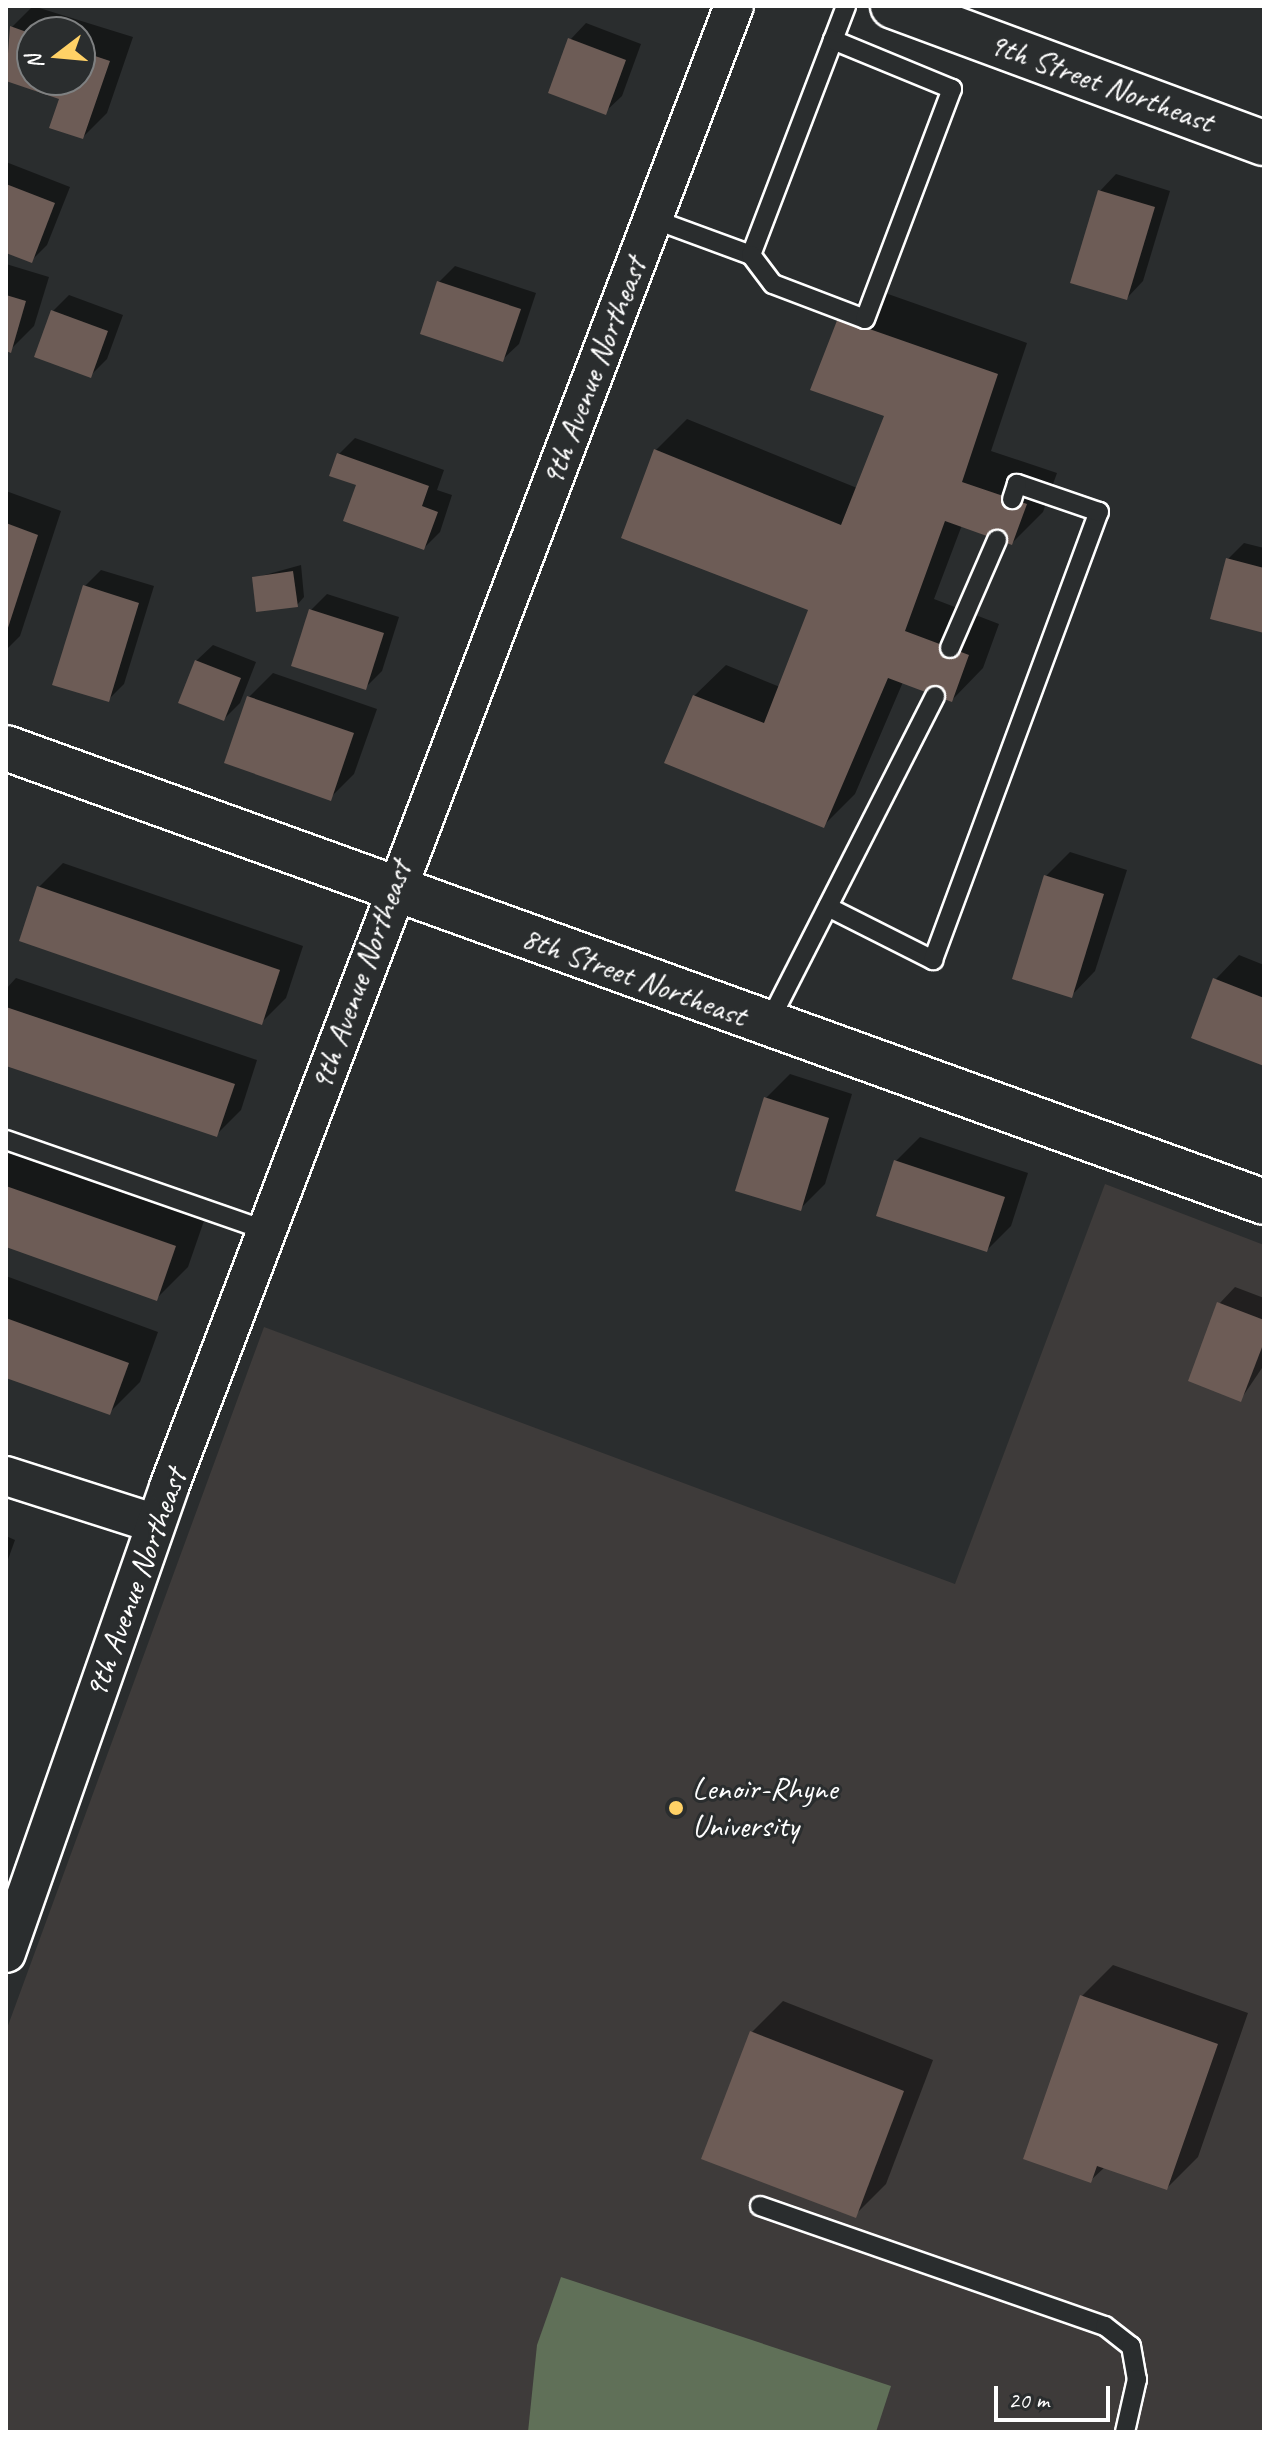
<!DOCTYPE html>
<html>
<head>
<meta charset="utf-8">
<style>
	body { margin:0 }
	#map { position:relative; width:1270px; height:2438px; overflow:hidden; background:#2a2d2e; font-family:Caveat,sans-serif }
	div>[style] { position:absolute }
	[style*='--x'] { left:calc(var(--x)*1px); top:calc(var(--y)*1px); width:calc(var(--w)*1px); rotate:calc(var(--a)*1deg) }
	.built>* { inset:0; background:#3e3b3a }
	.green>* { inset:0; background:#607058 }
	.shadow>* { inset:0; background:#0007 }
	.building>* { inset:0; background:#6d5c56 }
	.roads { filter:drop-shadow(2px 0 #fff) drop-shadow(-2px 0 #fff) drop-shadow(0 2px #fff) drop-shadow(0 -2px #fff) }
	.service>* { height:18px; margin:-9px; padding:0 9px; transform-origin:9px; border-radius:9px; background:#2a2d2e }
	.minor>* { height:38px; margin:-19px; padding:0 19px; transform-origin:19px; border-radius:19px; background:#2a2d2e }
	.secondary>* { height:44px; margin:-22px; padding:0 22px; transform-origin:22px; border-radius:22px; background:#2a2d2e }
	.dots>* { width:22px; height:22px; translate:-50% -50%; box-sizing:border-box; border:4px solid #2a2d2e; border-radius:50% }
	span { translate:-50% -50%; white-space:nowrap; text-align:center; line-height:1.15; -webkit-text-stroke:6px #2a2d2e; paint-order:stroke }
	.street-label { font-size:32px; color:#fff }
	.poi-label { font-size:32px; color:#fff }
	.left { translate:0 -50%; text-align:left }
	.frame { position:absolute; inset:0; border:8px solid #fff; pointer-events:none }
	.north { position:absolute; left:16px; top:16px; width:80px; height:80px; box-sizing:border-box; background:#2a2d2e; border:2px solid #7f8182; border-radius:50%; rotate:254deg; font-size:22px; font-weight:700; line-height:32px; text-align:center; color:#fff }
	.north::after { content:''; display:block; margin:auto; width:28px; height:36px; background:#ffd166; clip-path:polygon(50% 0,100% 100%,50% 72%,0 100%) }
	.scale { position:absolute; left:994px; top:2386px; width:116px; height:36px; box-sizing:border-box; border:4px solid #fff; border-top:0; padding-left:10px; font-size:24px; line-height:28px; white-space:nowrap; color:#fff; -webkit-text-stroke:6px #2a2d2e; paint-order:stroke }
</style>
</head>
<body>
<div id="map">
	<div class="built">
		<i style="clip-path:polygon(1105px 1184px,1264px 1245px,1264px 2432px,6px 2432px,6px 2031px,264px 1327px,955px 1584px)"></i>
	</div>
	<div class="green">
		<i style="clip-path:polygon(561px 2277px,891px 2386px,876px 2432px,528px 2432px,537px 2345px)"></i>
	</div>
	<div class="shadow">
		<i style="clip-path:polygon(evenodd,33px 6px,133px 37px,107px 113px,83px 137px,62px 98px,6px 79px,12px 27px,33px 6px,32px 32px,80px 32px,80px 80px,32px 80px,32px 32px)"></i>
		<i style="clip-path:polygon(586px 23px,641px 44px,622px 96px,605px 112px,570px 40px)"></i>
		<i style="clip-path:polygon(6px 162px,70px 187px,47px 245px,31px 261px,6px 251px)"></i>
		<i style="clip-path:polygon(1116px 174px,1170px 191px,1143px 281px,1127px 298px,1100px 191px)"></i>
		<i style="clip-path:polygon(6px 264px,49px 277px,34px 326px,10px 350px)"></i>
		<i style="clip-path:polygon(455px 266px,536px 293px,519px 344px,502px 360px,439px 282px)"></i>
		<i style="clip-path:polygon(871px 288px,1027px 343px,991px 451px,1057px 473px,1043px 512px,1012px 543px,962px 525px,934px 599px,999px 624px,983px 668px,952px 700px,903px 682px,855px 794px,824px 825px,694px 696px,726px 665px,780px 687px,811px 609px,623px 537px,656px 450px,687px 419px,857px 488px,886px 414px,839px 320px)"></i>
		<i style="clip-path:polygon(69px 295px,123px 315px,107px 359px,91px 375px,53px 311px)"></i>
		<i style="clip-path:polygon(355px 438px,444px 470px,437px 490px,452px 495px,440px 532px,424px 548px,338px 455px)"></i>
		<i style="clip-path:polygon(6px 491px,61px 511px,20px 636px,6px 650px)"></i>
		<i style="clip-path:polygon(1244px 543px,1264px 548px,1264px 631px,1228px 559px)"></i>
		<i style="clip-path:polygon(301px 565px,304px 597px,297px 605px,254px 578px)"></i>
		<i style="clip-path:polygon(101px 570px,154px 586px,124px 684px,108px 700px,85px 586px)"></i>
		<i style="clip-path:polygon(327px 594px,399px 617px,382px 671px,366px 687px,311px 610px)"></i>
		<i style="clip-path:polygon(213px 645px,256px 662px,240px 703px,224px 719px,196px 661px)"></i>
		<i style="clip-path:polygon(273px 673px,377px 709px,354px 774px,330px 798px,249px 697px)"></i>
		<i style="clip-path:polygon(1070px 852px,1127px 870px,1095px 971px,1071px 996px,1046px 876px)"></i>
		<i style="clip-path:polygon(63px 863px,303px 946px,286px 998px,262px 1022px,39px 887px)"></i>
		<i style="clip-path:polygon(1239px 955px,1264px 965px,1264px 1064px,1215px 980px)"></i>
		<i style="clip-path:polygon(16px 978px,257px 1060px,241px 1110px,217px 1134px,6px 1064px,6px 989px)"></i>
		<i style="clip-path:polygon(790px 1074px,852px 1094px,825px 1184px,801px 1208px,765px 1099px)"></i>
		<i style="clip-path:polygon(920px 1137px,1028px 1173px,1011px 1226px,987px 1250px,896px 1161px)"></i>
		<i style="clip-path:polygon(6px 1144px,206px 1215px,188px 1267px,157px 1298px,6px 1245px)"></i>
		<i style="clip-path:polygon(6px 1276px,158px 1332px,140px 1382px,109px 1413px,6px 1375px)"></i>
		<i style="clip-path:polygon(1235px 1287px,1264px 1298px,1264px 1365px,1241px 1399px,1219px 1304px)"></i>
		<i style="clip-path:polygon(6px 1536px,15px 1540px,6px 1565px)"></i>
		<i style="clip-path:polygon(1113px 1965px,1248px 2013px,1198px 2157px,1167px 2188px,1105px 2167px,1090px 2181px,1082px 1996px)"></i>
		<i style="clip-path:polygon(783px 2001px,933px 2060px,886px 2184px,855px 2215px,752px 2032px)"></i>
	</div>
	<div class="building">
		<i style="clip-path:polygon(10px 26px,32px 34px,32px 80px,80px 80px,80px 51px,110px 61px,83px 139px,49px 128px,59px 99px,6px 81px)"></i>
		<i style="clip-path:polygon(568px 38px,626px 60px,606px 115px,548px 93px)"></i>
		<i style="clip-path:polygon(6px 184px,55px 203px,32px 263px,6px 253px)"></i>
		<i style="clip-path:polygon(1098px 190px,1155px 207px,1127px 300px,1070px 283px)"></i>
		<i style="clip-path:polygon(437px 281px,521px 309px,503px 362px,420px 334px)"></i>
		<i style="clip-path:polygon(6px 295px,26px 301px,11px 353px,6px 351px)"></i>
		<i style="clip-path:polygon(51px 310px,108px 331px,91px 378px,34px 357px)"></i>
		<i style="clip-path:polygon(838px 318px,998px 374px,962px 482px,1027px 504px,1012px 545px,945px 521px,905px 631px,969px 655px,952px 702px,888px 678px,824px 828px,664px 763px,693px 695px,764px 723px,808px 610px,621px 538px,654px 449px,841px 525px,884px 416px,810px 390px)"></i>
		<i style="clip-path:polygon(337px 453px,429px 486px,422px 506px,438px 512px,424px 550px,343px 521px,356px 485px,329px 476px)"></i>
		<i style="clip-path:polygon(6px 523px,38px 535px,6px 634px)"></i>
		<i style="clip-path:polygon(1226px 558px,1264px 568px,1264px 633px,1210px 619px)"></i>
		<i style="clip-path:polygon(293px 571px,298px 607px,256px 612px,252px 577px)"></i>
		<i style="clip-path:polygon(83px 585px,139px 603px,109px 702px,52px 685px)"></i>
		<i style="clip-path:polygon(309px 609px,384px 633px,366px 690px,291px 666px)"></i>
		<i style="clip-path:polygon(195px 660px,241px 678px,224px 721px,178px 703px)"></i>
		<i style="clip-path:polygon(247px 696px,354px 733px,331px 801px,224px 763px)"></i>
		<i style="clip-path:polygon(1044px 875px,1104px 894px,1072px 998px,1012px 979px)"></i>
		<i style="clip-path:polygon(37px 886px,280px 970px,262px 1025px,19px 941px)"></i>
		<i style="clip-path:polygon(1213px 978px,1264px 998px,1264px 1066px,1191px 1038px)"></i>
		<i style="clip-path:polygon(6px 1007px,235px 1084px,217px 1137px,6px 1066px)"></i>
		<i style="clip-path:polygon(764px 1097px,829px 1118px,801px 1211px,735px 1191px)"></i>
		<i style="clip-path:polygon(894px 1160px,1005px 1197px,987px 1252px,876px 1216px)"></i>
		<i style="clip-path:polygon(6px 1186px,176px 1246px,157px 1301px,6px 1247px)"></i>
		<i style="clip-path:polygon(1217px 1302px,1264px 1320px,1264px 1342px,1241px 1402px,1188px 1381px)"></i>
		<i style="clip-path:polygon(6px 1318px,129px 1363px,110px 1415px,6px 1378px)"></i>
		<i style="clip-path:polygon(1080px 1995px,1218px 2044px,1167px 2190px,1097px 2166px,1091px 2183px,1023px 2159px)"></i>
		<i style="clip-path:polygon(750px 2031px,904px 2091px,856px 2218px,701px 2159px)"></i>
	</div>
	<div class="roads">
		<div class="service">
			<i style="--x:653;--y:219;--w:104;--a:20.2"></i>
			<i style="--x:751;--y:255;--w:267;--a:-69.1"></i>
			<i style="--x:751;--y:255;--w:36;--a:53"></i>
			<i style="--x:773;--y:284;--w:98;--a:20.8"></i>
			<i style="--x:865;--y:319;--w:246;--a:-69.3"></i>
			<i style="--x:952;--y:89;--w:129;--a:-157.6"></i>
			<i style="--x:950;--y:648;--w:118;--a:-66.5"></i>
			<i style="--x:828;--y:907;--w:118;--a:26.8"></i>
			<i style="--x:933;--y:960;--w:478;--a:-69.7"></i>
			<i style="--x:1099;--y:512;--w:87;--a:-161.1"></i>
			<i style="--x:1017;--y:484;--w:16;--a:108"></i>
			<i style="--x:768;--y:1024;--w:368;--a:-63"></i>
			<i style="--x:6;--y:1140;--w:280;--a:19.2"></i>
			<i style="--x:760;--y:2206;--w:365;--a:19.2"></i>
			<i style="--x:1105;--y:2326;--w:33;--a:38"></i>
			<i style="--x:1131;--y:2346;--w:34;--a:80"></i>
			<i style="--x:1137;--y:2379;--w:54;--a:102.8"></i>
		</div>
		<div class="minor">
			<i style="--x:6;--y:1476;--w:157;--a:17.7"></i>
			<i style="--x:6;--y:1953;--w:494;--a:-70.7"></i>
			<i style="--x:169;--y:1487;--w:1585;--a:-69.12"></i>
		</div>
		<div class="secondary">
			<i style="--x:893;--y:6;--w:395;--a:20.3"></i>
			<i style="--x:6;--y:748;--w:1337;--a:19.84"></i>
		</div>
	</div>
	<div class="dots">
		<i style="left:676px;top:1808px;background:#ffd166"></i>
	</div>
	<div class="street-label">
		<span style="left:1101px;top:83px;rotate:20deg">9th Street Northeast</span>
		<span style="left:594px;top:372px;rotate:-69deg">9th Avenue Northeast</span>
		<span style="left:361px;top:976px;rotate:-70deg">9th Avenue Northeast</span>
		<span style="left:634px;top:977px;rotate:20deg">8th Street Northeast</span>
		<span style="left:136px;top:1584px;rotate:-70deg">9th Avenue Northeast</span>
	</div>
	<div class="poi-label">
		<span class="left" style="left:692px;top:1808px">Lenoir-Rhyne<br>University</span>
	</div>
	<div class="frame"></div>
	<div class="north">N</div>
	<div class="scale">20 m</div>
</div>
</body>
</html>
